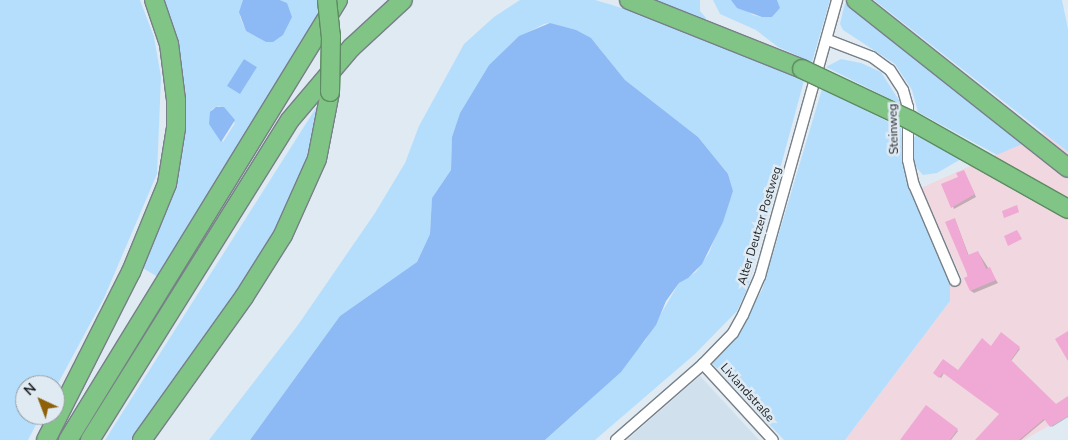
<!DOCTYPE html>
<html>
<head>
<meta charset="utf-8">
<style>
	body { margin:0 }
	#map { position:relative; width:1068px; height:440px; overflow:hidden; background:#e0eaf2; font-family:"Nunito Sans",sans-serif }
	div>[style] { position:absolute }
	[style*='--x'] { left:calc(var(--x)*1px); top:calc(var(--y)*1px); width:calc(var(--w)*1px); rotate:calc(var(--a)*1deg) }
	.commercial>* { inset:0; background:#f1d7df }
	.built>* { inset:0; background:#d0e0ed }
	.green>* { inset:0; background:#b5defd }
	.water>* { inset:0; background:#8db9f5 }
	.shadow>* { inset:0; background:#0003 }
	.building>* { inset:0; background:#efa9d4 }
	.roads { filter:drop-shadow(1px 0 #778087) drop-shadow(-1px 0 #778087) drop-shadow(0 1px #778087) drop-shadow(0 -1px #778087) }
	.minor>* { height:10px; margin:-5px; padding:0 5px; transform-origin:5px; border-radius:5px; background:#fff }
	.motorway>* { height:18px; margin:-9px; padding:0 9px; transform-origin:9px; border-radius:9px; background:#80c585 }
	.bridges { filter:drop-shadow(1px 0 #5d8b63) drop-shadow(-1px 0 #5d8b63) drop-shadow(0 1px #5d8b63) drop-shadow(0 -1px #5d8b63) }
	.motorway-bridge>* { height:18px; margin:-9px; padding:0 9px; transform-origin:9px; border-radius:9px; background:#80c585 }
	span { translate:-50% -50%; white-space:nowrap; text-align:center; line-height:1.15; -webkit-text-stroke:5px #e0eaf2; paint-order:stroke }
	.street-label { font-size:12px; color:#1c2023 }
	.north { position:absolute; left:15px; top:375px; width:50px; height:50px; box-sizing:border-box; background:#e0eaf2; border:1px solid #92999f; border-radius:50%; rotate:317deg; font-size:14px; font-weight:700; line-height:20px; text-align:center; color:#1c2023 }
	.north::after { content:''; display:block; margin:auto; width:18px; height:22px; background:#8e6008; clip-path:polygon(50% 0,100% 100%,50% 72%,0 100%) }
</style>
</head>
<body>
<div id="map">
	<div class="commercial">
		<i style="clip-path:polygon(1044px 133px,1068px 152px,1068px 415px,1024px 440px,845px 440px,950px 301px,950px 284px,962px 279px,921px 188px)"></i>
	</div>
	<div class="built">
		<i style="clip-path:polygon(700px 376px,759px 440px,627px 440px)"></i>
	</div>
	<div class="green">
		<i style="clip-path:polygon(0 0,140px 0,154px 37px,161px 77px,157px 174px,104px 298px,55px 389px,55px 385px,25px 385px,25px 415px,41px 415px,28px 440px,0 440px)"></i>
		<i style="clip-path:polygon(evenodd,161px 0,243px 0,240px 17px,246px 31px,266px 42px,287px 3px,280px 0,318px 0,320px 13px,158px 277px,141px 267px,177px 159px,185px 116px,182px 70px,172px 24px,161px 0,244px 59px,257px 67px,230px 88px,244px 59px,161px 0,219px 106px,235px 123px,223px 142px,209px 124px,212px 109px,219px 106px)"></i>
		<i style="clip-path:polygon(520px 0,595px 0,612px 5px,697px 32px,805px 77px,748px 287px,737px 311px,695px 354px,595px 440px,545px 440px,579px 410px,645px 341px,679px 283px,696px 272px,709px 253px,733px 191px,728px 174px,698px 137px,625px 80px,596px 44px,550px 23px,544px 24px,517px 38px,489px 65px,460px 113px,452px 137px,451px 170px,432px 198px,430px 234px,417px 262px,340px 316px,250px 440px,209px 440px,298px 325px,375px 213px,405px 163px,419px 126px,464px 44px,494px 17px)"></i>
		<i style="clip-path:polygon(642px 0,700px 0,700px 11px,706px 18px,704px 21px)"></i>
		<i style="clip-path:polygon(713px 0,731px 0,753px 15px,762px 17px,772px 17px,780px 8px,777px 0,830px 0,812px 62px,778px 47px,756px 30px,720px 14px)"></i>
		<i style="clip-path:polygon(874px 0,1062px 0,1068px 29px,1068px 152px)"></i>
		<i style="clip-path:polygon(845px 3px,997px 124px,1022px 144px,997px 155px,918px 112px,912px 90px,895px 64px,843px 30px,840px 24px)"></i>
		<i style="clip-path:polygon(841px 59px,861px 63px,881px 72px,902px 105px,826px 67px)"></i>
		<i style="clip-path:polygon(822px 89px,901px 128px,906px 180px,950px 284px,950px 301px,845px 440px,784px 440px,712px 363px,736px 335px,762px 290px)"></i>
		<i style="clip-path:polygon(326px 92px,316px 138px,293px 197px,257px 264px,132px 440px,105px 440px)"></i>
		<i style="clip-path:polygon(917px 136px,961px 159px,937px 173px,923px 175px,914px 165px,913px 137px)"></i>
	</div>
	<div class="water">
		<i style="clip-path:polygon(243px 0,280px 0,287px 3px,292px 17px,283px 35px,273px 42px,266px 42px,246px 31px,239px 12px)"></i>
		<i style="clip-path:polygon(731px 0,777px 0,780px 8px,772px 17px,762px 17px,737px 8px)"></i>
		<i style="clip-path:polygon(550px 23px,576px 30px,591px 38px,625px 80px,698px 137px,728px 174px,733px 191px,723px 222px,702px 264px,688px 278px,679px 283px,666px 301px,656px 325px,621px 372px,545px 440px,250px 440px,340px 316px,417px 262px,430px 234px,432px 198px,451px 170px,452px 137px,460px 113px,489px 65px,519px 36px)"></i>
		<i style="clip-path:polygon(244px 59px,257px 67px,240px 94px,227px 86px)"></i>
		<i style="clip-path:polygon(216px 107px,224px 107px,235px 120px,221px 142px,209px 124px,210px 112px)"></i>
	</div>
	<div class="shadow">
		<i style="clip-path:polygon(964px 171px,976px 197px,954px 209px,943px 185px,959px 178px)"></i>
		<i style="clip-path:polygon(955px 219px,969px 256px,978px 252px,998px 283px,974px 293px,971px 291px)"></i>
		<i style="clip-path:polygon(1002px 334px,1020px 349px,1011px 361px,1055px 406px,1068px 398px,1068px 417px,1052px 427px,1046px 419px,1021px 440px,977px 440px,1001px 414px,944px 373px,941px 378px,935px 373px,958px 372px,992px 347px)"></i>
		<i style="clip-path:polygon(926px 407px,958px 431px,951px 440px,902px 440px)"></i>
	</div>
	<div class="building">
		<i style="clip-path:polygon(964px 170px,975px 194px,951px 208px,941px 184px,958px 177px,956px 173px)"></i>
		<i style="clip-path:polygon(1017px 205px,1019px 212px,1004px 218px,1002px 211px)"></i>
		<i style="clip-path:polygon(955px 218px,968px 255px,978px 251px,986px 269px,990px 267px,996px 280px,970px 291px,964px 278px,968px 276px,945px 222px)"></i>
		<i style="clip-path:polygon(1017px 230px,1022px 239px,1008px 246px,1004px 236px)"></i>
		<i style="clip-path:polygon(1068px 331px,1068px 361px,1055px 339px)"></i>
		<i style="clip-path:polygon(1001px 332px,1020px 347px,1011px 360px,1056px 404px,1068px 396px,1068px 416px,1050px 427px,1044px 419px,1019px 440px,975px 440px,999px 414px,943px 373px,939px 378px,933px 373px,943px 359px,958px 370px,982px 338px,991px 346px)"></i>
		<i style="clip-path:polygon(926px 405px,958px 429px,950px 440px,900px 440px)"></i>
	</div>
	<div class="roads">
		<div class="minor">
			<i style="--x:828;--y:40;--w:47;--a:21.1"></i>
			<i style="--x:872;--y:57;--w:22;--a:36"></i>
			<i style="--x:890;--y:70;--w:24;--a:57"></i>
			<i style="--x:903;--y:90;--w:18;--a:74"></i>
			<i style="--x:908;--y:107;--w:53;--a:90"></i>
			<i style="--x:908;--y:160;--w:26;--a:77"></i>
			<i style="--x:914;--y:185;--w:104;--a:66.9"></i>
			<i style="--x:703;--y:364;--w:103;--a:47.4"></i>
			<i style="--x:616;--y:440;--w:116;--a:-41.1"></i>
			<i style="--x:703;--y:364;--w:43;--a:-45.9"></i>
			<i style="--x:733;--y:333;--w:21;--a:-61"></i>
			<i style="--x:743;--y:315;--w:43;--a:-66.4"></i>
			<i style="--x:760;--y:276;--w:287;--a:-74.4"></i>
		</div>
		<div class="motorway">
			<i style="--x:629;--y:0;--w:186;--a:21.7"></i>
			<i style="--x:856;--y:0;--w:270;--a:38.4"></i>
			<i style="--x:46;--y:440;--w:188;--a:-63.2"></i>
			<i style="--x:131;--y:272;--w:95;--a:-67.8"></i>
			<i style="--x:167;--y:184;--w:57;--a:-80.9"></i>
			<i style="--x:176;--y:128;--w:28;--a:-90"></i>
			<i style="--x:176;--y:100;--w:56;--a:-97.1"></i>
			<i style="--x:169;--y:44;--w:46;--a:-108.8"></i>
			<i style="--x:68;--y:440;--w:516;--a:-58.47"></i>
			<i style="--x:90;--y:440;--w:377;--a:-58"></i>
			<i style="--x:290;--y:120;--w:96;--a:-49.7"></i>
			<i style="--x:352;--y:47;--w:69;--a:-42.7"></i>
			<i style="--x:142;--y:440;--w:176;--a:-54.5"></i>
			<i style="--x:244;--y:297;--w:73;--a:-57.8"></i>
			<i style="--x:283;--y:235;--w:83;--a:-65.9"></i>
			<i style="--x:317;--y:159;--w:68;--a:-79"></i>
		</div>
	</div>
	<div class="bridges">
		<div class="motorway-bridge">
			<i style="--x:327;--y:0;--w:36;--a:84"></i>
			<i style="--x:331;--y:36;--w:56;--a:91"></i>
			<i style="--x:802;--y:69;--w:119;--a:25.3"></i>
			<i style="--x:910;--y:120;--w:181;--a:29.4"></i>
		</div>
	</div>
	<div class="street-label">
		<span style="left:894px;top:129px;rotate:-92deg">Steinweg</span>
		<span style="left:760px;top:226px;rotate:-73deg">Alter Deutzer Postweg</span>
		<span style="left:747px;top:393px;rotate:48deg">Livlandstraße</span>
	</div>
	<div class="north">N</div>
</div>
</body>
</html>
